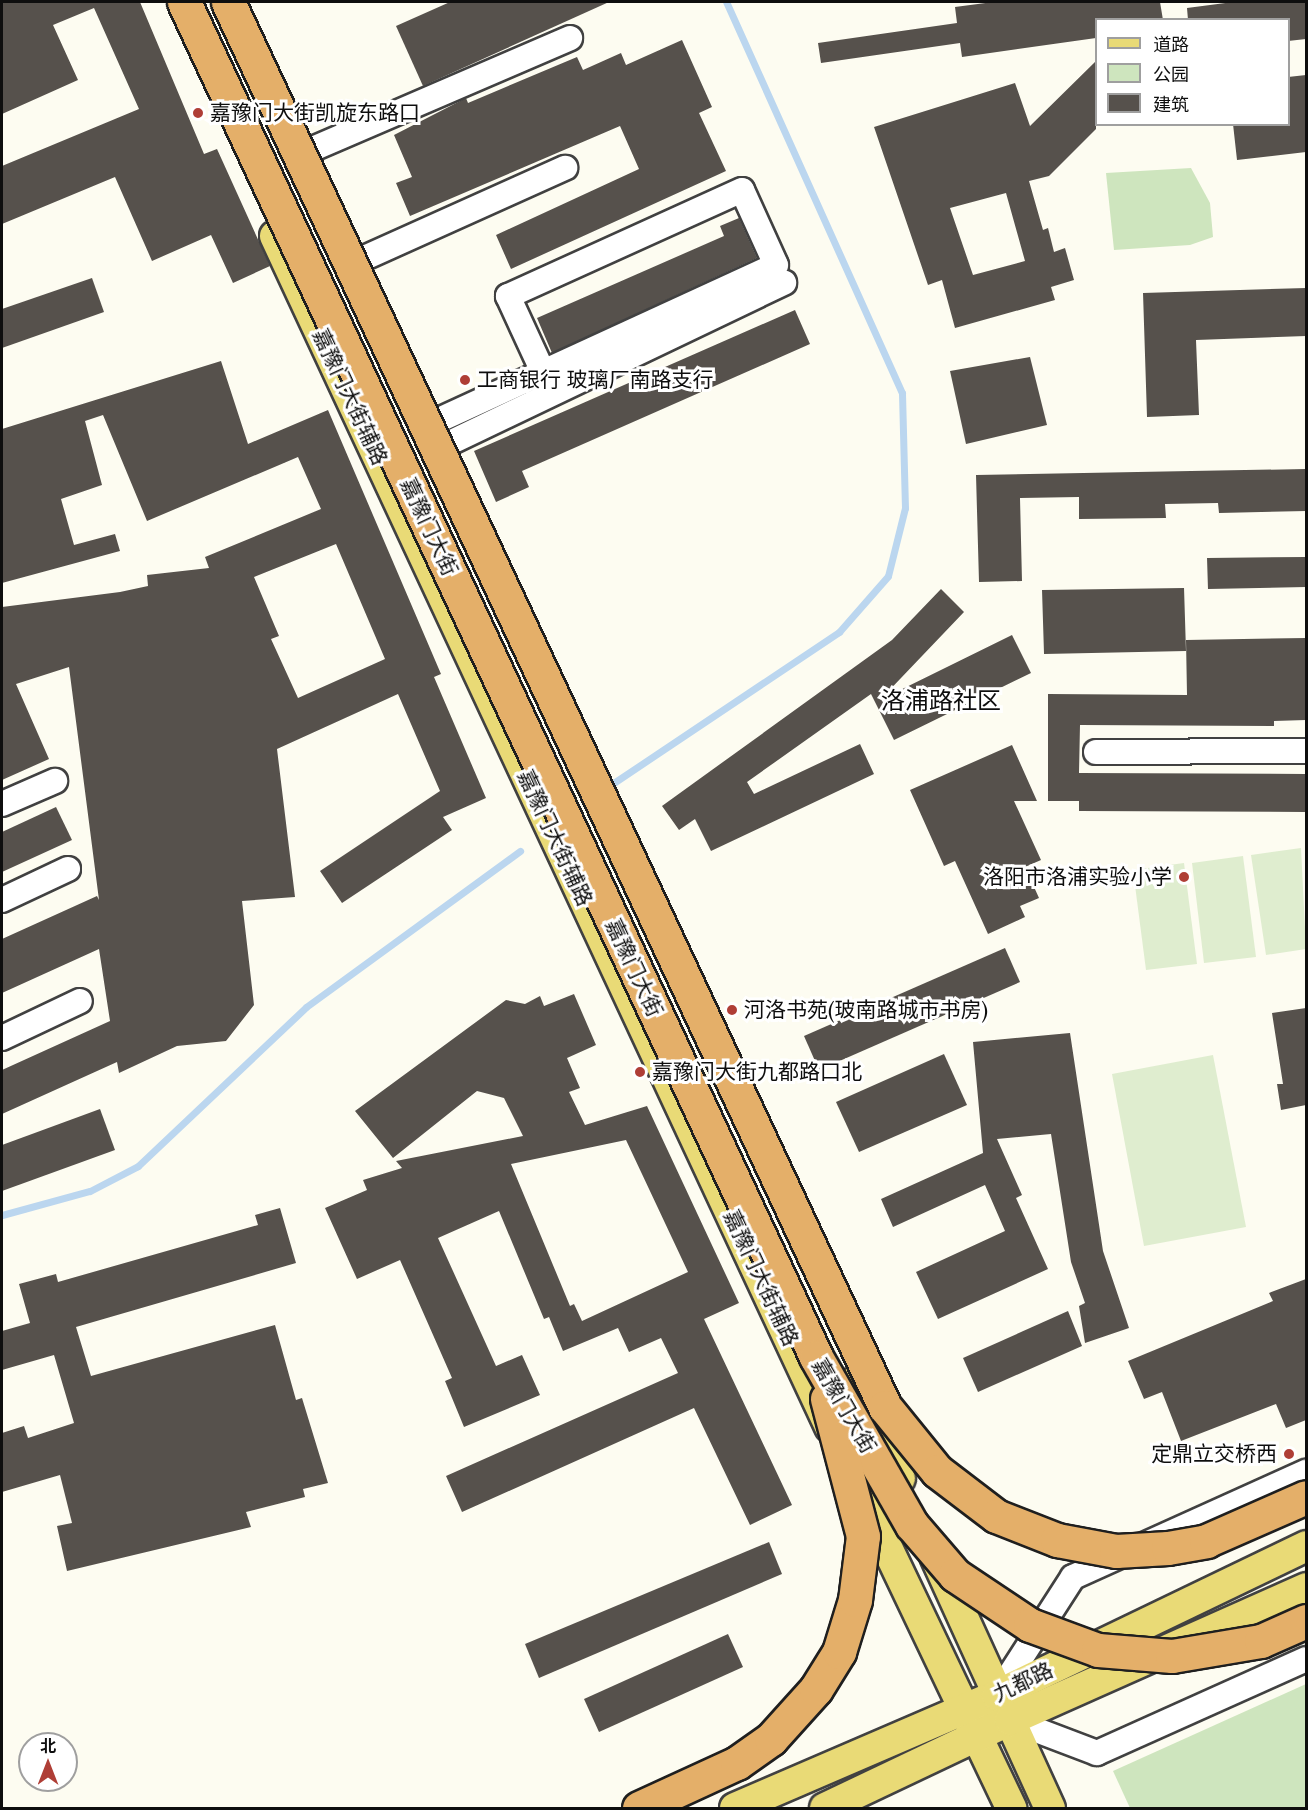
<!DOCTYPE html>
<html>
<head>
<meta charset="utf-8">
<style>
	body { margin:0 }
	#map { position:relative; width:1308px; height:1810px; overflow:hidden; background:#fdfcf1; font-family:Lora,"Noto Sans SC",serif }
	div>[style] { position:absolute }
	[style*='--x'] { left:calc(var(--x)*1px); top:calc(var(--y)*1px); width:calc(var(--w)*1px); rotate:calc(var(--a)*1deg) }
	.green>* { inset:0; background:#cee5be }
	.pitch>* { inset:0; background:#dfedcf }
	.stream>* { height:7px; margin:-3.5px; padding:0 3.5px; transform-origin:3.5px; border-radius:3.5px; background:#bbd6ef }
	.building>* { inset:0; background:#56514c }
	.roads { filter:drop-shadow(2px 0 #414141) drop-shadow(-2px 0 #414141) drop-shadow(0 2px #414141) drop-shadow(0 -2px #414141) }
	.minor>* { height:24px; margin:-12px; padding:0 12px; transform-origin:12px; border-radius:12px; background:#fff }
	.major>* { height:30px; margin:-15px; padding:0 15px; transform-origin:15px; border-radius:15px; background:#e9da76 }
	.bridges { filter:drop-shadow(2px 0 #1f1f1f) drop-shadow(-2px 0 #1f1f1f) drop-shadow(0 2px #1f1f1f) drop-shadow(0 -2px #1f1f1f) }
	.highway-bridge>* { height:33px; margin:-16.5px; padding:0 16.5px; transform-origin:16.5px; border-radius:16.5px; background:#e4af69 }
	.dots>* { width:16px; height:16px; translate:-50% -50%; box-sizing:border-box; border:3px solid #fff; border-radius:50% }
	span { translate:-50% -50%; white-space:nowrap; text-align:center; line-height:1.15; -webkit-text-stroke:6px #fff; paint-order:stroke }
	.poi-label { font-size:21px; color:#0e0e0e }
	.left { translate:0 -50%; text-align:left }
	.right { translate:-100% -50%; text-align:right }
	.street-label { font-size:21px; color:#0e0e0e }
	.quarter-label { font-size:24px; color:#0e0e0e }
	.frame { position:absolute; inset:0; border:3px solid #0e0e0e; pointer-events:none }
	.legend { position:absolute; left:1095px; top:18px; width:195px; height:108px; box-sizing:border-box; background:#fff; border:2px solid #9f9f9f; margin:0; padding:8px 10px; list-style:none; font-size:18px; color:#0e0e0e }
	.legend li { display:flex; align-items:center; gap:12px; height:30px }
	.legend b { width:30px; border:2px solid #9f9f9f }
	.north { position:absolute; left:18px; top:1732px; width:60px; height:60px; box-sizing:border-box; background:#fff; border:2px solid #9f9f9f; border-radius:50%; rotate:0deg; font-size:16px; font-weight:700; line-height:24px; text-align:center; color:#0e0e0e }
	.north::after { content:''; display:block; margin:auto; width:21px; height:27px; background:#af3e36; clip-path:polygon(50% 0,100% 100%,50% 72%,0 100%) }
</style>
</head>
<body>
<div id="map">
	<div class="green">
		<i style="clip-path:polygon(1191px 168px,1210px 203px,1213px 237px,1190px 245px,1114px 250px,1106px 173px)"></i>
		<i style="clip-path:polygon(1306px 1684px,1306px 1808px,1130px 1808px,1113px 1771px)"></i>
	</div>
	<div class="pitch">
		<i style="clip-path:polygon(1301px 848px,1306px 949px,1266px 955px,1251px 855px)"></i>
		<i style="clip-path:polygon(1243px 856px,1256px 957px,1204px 963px,1192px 863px)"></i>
		<i style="clip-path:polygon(1184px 863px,1197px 964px,1146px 970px,1133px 870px)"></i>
		<i style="clip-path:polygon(1213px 1055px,1246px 1227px,1144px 1246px,1112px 1074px)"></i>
	</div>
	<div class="stream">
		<i style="--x:609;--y:786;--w:277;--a:-33.8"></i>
		<i style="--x:839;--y:632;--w:74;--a:-48.8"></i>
		<i style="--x:888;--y:576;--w:70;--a:-76"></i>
		<i style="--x:905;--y:508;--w:115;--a:-91.5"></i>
		<i style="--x:902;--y:393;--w:429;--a:-114.2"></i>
		<i style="--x:2;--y:1215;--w:91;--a:-15.3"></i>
		<i style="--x:90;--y:1191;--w:54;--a:-27.5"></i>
		<i style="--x:138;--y:1166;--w:231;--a:-43.4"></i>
		<i style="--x:306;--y:1007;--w:265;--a:-36.1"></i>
	</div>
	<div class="building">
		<i style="clip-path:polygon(2px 2px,140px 2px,204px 154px,217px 149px,270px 266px,233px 283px,211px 235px,152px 261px,115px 177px,2px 224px,2px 166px,139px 109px,94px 8px,53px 25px,78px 80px,2px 114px)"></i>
		<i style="clip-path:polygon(450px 2px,609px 2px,423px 86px,396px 26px)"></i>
		<i style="clip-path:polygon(993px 2px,1160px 2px,1163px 20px,1096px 20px,1096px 38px,962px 57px,960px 43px,821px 63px,818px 43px,957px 23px,955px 7px)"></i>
		<i style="clip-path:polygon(1233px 2px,1306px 2px,1306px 39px,1288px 41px,1288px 20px,1188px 20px,1187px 8px)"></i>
		<i style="clip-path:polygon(682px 40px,712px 107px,699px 113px,726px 171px,511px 269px,496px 235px,639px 169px,620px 126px,410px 216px,396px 183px,412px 177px,394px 135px,466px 98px,468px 103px,577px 57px,583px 70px,621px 53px,626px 65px)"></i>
		<i style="clip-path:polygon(evenodd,1096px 61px,1096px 129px,1049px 176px,1029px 181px,1043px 230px,1048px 228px,1054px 252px,1065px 248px,1074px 280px,1051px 287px,1055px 300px,955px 328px,942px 280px,928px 285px,874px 127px,1015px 83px,1030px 126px,1096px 61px,1006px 193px,1025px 261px,973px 275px,950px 208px,1006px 193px)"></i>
		<i style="clip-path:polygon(1306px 75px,1306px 152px,1237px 160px,1233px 124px,1288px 124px,1288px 77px)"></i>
		<i style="clip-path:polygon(739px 218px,757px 258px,552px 353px,537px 318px,724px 236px,720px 226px)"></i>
		<i style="clip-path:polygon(92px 278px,104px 312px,2px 348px,2px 309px)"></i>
		<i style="clip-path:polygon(1306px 288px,1306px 336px,1196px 340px,1199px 415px,1147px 417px,1143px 293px)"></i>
		<i style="clip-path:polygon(795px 310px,810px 344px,522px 471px,529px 487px,496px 502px,474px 451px)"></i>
		<i style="clip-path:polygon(1030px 357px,1047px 425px,966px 444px,950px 371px)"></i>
		<i style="clip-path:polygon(evenodd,221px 361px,248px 444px,328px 410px,441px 674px,434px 677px,486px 798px,443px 817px,452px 830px,342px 903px,320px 871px,440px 791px,398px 694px,277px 749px,295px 897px,242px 901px,254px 1005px,226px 1041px,177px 1046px,119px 1073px,117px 1062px,2px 1114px,2px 1070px,110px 1021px,99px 949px,2px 993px,2px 939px,97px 896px,99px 900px,69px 667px,16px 684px,49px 759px,2px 780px,2px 607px,120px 592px,148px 586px,147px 575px,209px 568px,205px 557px,321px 509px,298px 457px,147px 521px,103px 415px,85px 421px,102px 485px,61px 499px,74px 545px,115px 534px,120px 551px,2px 583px,2px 429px,221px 361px,336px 544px,385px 659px,298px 698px,271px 639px,279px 636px,254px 577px,336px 544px)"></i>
		<i style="clip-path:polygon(1306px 469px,1306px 511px,1219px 513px,1218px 503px,1165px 504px,1166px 518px,1079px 519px,1079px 497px,1020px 498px,1022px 581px,979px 582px,976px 475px)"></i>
		<i style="clip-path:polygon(1306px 557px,1306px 587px,1208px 589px,1207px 558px)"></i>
		<i style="clip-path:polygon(1184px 588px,1186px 651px,1044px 654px,1042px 590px)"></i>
		<i style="clip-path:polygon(941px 589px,964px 612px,880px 700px,1012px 635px,1031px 673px,894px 740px,871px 694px,747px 782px,754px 794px,860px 744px,874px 774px,711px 851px,695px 819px,679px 830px,662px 806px,892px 640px)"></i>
		<i style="clip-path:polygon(1306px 638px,1306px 720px,1274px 721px,1274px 726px,1080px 725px,1079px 773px,1306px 774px,1306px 812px,1079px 811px,1079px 801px,1048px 801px,1048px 694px,1187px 695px,1186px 640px)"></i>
		<i style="clip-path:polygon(1012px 745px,1037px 801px,1014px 801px,1041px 860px,1025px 867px,1039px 898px,1020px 906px,1025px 917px,988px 934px,955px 861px,944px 866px,910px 790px)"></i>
		<i style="clip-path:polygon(56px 807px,72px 840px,2px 872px,2px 832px)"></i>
		<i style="clip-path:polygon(1005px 948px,1020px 982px,819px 1070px,804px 1036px)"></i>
		<i style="clip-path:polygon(evenodd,574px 994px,596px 1045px,567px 1058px,580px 1088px,569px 1092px,585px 1125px,647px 1106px,739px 1303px,704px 1319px,792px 1505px,750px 1525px,694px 1408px,462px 1512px,446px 1476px,678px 1373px,661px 1338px,629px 1352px,618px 1328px,563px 1351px,549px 1317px,544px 1319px,499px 1211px,438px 1238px,496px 1366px,522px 1355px,540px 1395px,464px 1427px,445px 1381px,452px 1378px,400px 1260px,357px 1279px,325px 1208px,367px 1190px,363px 1180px,402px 1168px,396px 1161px,523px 1136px,504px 1098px,477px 1091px,393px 1158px,355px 1111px,506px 1000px,525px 1004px,540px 996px,544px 1006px,574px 994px,626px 1140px,688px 1272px,582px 1321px,574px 1304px,570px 1306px,511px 1164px,626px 1140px)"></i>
		<i style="clip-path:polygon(1306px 1008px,1306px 1105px,1281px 1110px,1277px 1084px,1283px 1084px,1272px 1013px)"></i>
		<i style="clip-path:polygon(1070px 1033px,1103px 1251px,1129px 1328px,1085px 1343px,1079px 1306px,1085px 1303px,1071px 1262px,1051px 1134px,997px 1139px,1022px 1195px,1016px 1198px,1048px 1269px,938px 1319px,916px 1272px,1005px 1231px,985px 1185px,893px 1227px,881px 1199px,983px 1153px,973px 1042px)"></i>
		<i style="clip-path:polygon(944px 1054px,967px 1105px,859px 1152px,836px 1102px)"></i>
		<i style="clip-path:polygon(100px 1109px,115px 1150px,2px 1191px,2px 1145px)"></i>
		<i style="clip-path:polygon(280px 1208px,296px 1263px,76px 1327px,91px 1376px,275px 1325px,296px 1400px,302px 1398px,328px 1483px,303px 1489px,305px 1497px,246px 1512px,251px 1527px,67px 1571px,57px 1526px,72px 1523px,60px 1475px,2px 1492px,2px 1433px,24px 1426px,28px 1438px,74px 1423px,54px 1355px,2px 1370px,2px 1331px,30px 1323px,19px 1284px,56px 1274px,58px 1282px,258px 1225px,255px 1215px)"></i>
		<i style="clip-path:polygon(1306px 1279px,1306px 1420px,1286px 1428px,1276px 1404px,1181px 1441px,1162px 1392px,1144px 1399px,1128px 1361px,1273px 1301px,1269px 1293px)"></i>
		<i style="clip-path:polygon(1068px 1311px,1082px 1346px,978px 1392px,963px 1358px)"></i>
		<i style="clip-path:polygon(769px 1542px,782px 1574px,539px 1678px,525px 1644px)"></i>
		<i style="clip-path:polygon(728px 1634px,743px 1667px,599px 1732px,584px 1699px)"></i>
	</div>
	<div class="roads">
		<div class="minor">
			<i style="--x:301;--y:154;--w:293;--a:-23.3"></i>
			<i style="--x:351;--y:264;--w:235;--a:-24.2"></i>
			<i style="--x:426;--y:426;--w:385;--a:-24.7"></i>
			<i style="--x:776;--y:265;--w:82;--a:-114.4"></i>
			<i style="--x:742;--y:190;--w:257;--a:155.6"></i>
			<i style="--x:508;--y:296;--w:81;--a:65.3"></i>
			<i style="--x:437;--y:449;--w:385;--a:-25.6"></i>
			<i style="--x:1096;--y:752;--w:210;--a:-0.3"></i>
			<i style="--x:2;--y:804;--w:58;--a:-23.5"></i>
			<i style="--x:2;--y:900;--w:73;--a:-25.2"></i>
			<i style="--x:2;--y:1038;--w:86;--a:-25.4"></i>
			<i style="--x:997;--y:1695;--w:140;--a:-57.2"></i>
			<i style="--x:1073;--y:1577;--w:256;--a:-24.3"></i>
			<i style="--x:1010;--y:1720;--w:93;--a:20.8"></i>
			<i style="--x:1097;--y:1753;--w:229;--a:-24.2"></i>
		</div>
		<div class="major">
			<i style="--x:275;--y:236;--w:1314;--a:65.01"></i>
			<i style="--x:856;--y:1381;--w:107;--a:65.8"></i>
			<i style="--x:862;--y:1495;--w:347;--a:64.5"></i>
			<i style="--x:935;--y:1556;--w:277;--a:65.5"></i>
			<i style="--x:735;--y:1808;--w:285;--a:-23.3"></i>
			<i style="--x:997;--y:1695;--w:343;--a:-25.7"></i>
			<i style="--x:825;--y:1808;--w:205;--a:-25.4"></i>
			<i style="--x:1010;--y:1720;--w:324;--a:-24"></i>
		</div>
	</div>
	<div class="bridges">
		<div class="highway-bridge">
			<i style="--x:184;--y:2;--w:1495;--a:64.99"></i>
			<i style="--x:816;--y:1357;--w:193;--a:60.3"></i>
			<i style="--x:912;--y:1525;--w:66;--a:49.3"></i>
			<i style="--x:955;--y:1575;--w:90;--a:33.7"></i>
			<i style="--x:1030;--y:1625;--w:72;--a:20.2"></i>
			<i style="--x:1098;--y:1650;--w:74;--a:4.6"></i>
			<i style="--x:1172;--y:1656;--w:90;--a:-9.6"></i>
			<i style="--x:1261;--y:1641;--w:49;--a:-24"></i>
			<i style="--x:228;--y:2;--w:1551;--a:64.94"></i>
			<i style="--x:885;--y:1407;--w:82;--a:50.9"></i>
			<i style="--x:937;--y:1471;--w:74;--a:37.3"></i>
			<i style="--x:996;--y:1516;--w:66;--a:21.5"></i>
			<i style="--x:1057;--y:1540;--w:60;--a:10.6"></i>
			<i style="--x:1116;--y:1551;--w:52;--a:-3.3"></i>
			<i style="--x:1168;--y:1548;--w:39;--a:-10"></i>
			<i style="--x:1206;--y:1541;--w:109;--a:-23.7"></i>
			<i style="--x:639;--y:1808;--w:108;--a:-24.7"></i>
			<i style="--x:737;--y:1763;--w:42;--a:-35.2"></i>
			<i style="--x:771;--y:1739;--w:67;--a:-48"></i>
			<i style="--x:816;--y:1689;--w:44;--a:-58.1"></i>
			<i style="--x:839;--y:1652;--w:54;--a:-72.9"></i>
			<i style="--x:855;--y:1600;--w:64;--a:-82.9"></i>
			<i style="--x:863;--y:1536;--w:142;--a:-104.7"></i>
		</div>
	</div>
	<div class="dots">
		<i style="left:198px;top:113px;background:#af3e36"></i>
		<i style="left:465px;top:380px;background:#af3e36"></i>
		<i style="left:1184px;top:877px;background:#af3e36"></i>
		<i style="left:732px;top:1010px;background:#af3e36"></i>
		<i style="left:640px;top:1072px;background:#af3e36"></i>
		<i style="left:1289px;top:1454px;background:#af3e36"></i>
	</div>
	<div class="poi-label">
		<span class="left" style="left:210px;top:113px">嘉豫门大街凯旋东路口</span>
		<span class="left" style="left:477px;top:380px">工商银行 玻璃厂南路支行</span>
		<span class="right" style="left:1172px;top:877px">洛阳市洛浦实验小学</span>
		<span class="left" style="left:744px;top:1010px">河洛书苑(玻南路城市书房)</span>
		<span class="left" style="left:652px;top:1072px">嘉豫门大街九都路口北</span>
		<span class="right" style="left:1277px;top:1454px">定鼎立交桥西</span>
	</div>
	<div class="street-label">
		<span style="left:350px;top:397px;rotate:65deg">嘉豫门大街辅路</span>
		<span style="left:429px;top:527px;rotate:65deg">嘉豫门大街</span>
		<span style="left:555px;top:838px;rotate:65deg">嘉豫门大街辅路</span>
		<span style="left:634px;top:968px;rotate:65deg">嘉豫门大街</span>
		<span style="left:761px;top:1278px;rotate:65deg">嘉豫门大街辅路</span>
		<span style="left:844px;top:1406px;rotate:60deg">嘉豫门大街</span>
		<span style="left:1023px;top:1682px;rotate:-25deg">九都路</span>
	</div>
	<div class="quarter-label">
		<span style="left:941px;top:701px">洛浦路社区</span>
	</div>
	<div class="frame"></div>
	<ul class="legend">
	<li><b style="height:8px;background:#e9da76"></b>道路</li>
	<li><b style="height:16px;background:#cee5be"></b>公园</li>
	<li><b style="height:16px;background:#56514c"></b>建筑</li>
	</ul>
	<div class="north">北</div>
</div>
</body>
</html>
